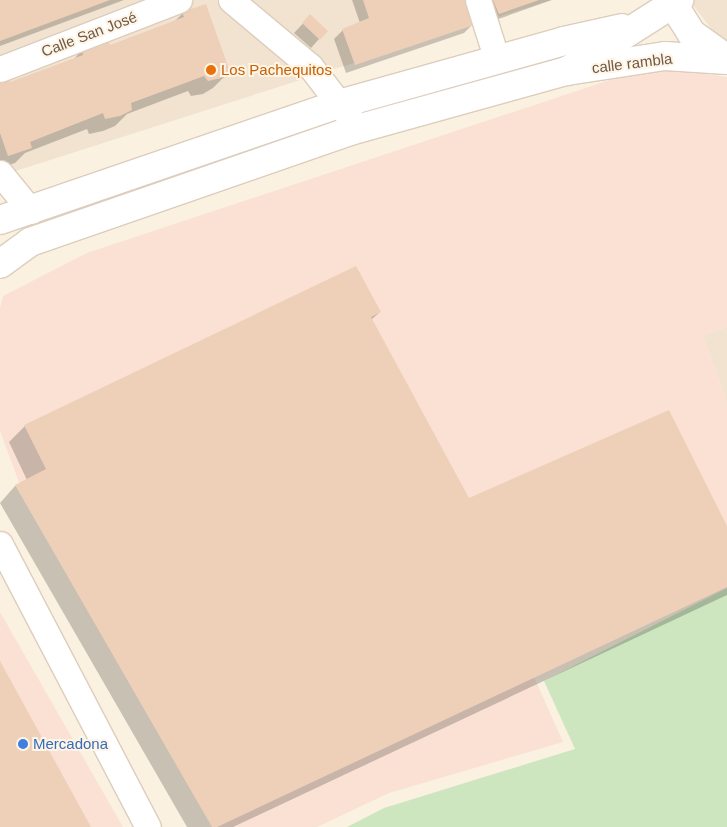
<!DOCTYPE html>
<html>
<head>
<meta charset="utf-8">
<style>
	body { margin:0 }
	#map { position:relative; width:727px; height:827px; overflow:hidden; background:#faf1e0; font-family:Arial,sans-serif }
	div>[style] { position:absolute }
	[style*='--x'] { left:calc(var(--x)*1px); top:calc(var(--y)*1px); width:calc(var(--w)*1px); rotate:calc(var(--a)*1deg) }
	.residential>* { inset:0; background:#f1e3cf }
	.commercial>* { inset:0; background:#fae1d4 }
	.green>* { inset:0; background:#cee6c0 }
	.shadow>* { inset:0; background:#0003 }
	.building>* { inset:0; background:#eed0b9 }
	.roads { filter:drop-shadow(1px 0 #ddcdbd) drop-shadow(-1px 0 #ddcdbd) drop-shadow(0 1px #ddcdbd) drop-shadow(0 -1px #ddcdbd) }
	.minor>* { height:25px; margin:-12.5px; padding:0 12.5px; transform-origin:12.5px; border-radius:12.5px; background:#fff }
	.tertiary>* { height:28px; margin:-14px; padding:0 14px; transform-origin:14px; border-radius:14px; background:#fff }
	.secondary>* { height:28px; margin:-14px; padding:0 14px; transform-origin:14px; border-radius:14px; background:#fff }
	.dots>* { width:14px; height:14px; translate:-50% -50%; box-sizing:border-box; border:2px solid #fef5e5; border-radius:50% }
	span { translate:-50% -50%; white-space:nowrap; text-align:center; line-height:1.15; -webkit-text-stroke:4px #fef5e5; paint-order:stroke }
	.street-label { font-size:15px; color:#6f5849 }
	.food-label { font-size:15px; color:#c56008 }
	.left { translate:0 -50%; text-align:left }
	.shop-label { font-size:15px; color:#366cbe }
</style>
</head>
<body>
<div id="map">
	<div class="residential">
		<i style="clip-path:polygon(0 0,551px 0,0 176px)"></i>
		<i style="clip-path:polygon(689px 0,727px 0,727px 49px)"></i>
		<i style="clip-path:polygon(727px 327px,727px 403px,703px 335px)"></i>
	</div>
	<div class="commercial">
		<i style="clip-path:polygon(652px 66px,727px 77px,727px 327px,703px 335px,727px 403px,727px 586px,534px 677px,563px 742px,389px 793px,317px 827px,212px 827px,20px 485px,0 431px,0 308px,3px 296px,87px 253px)"></i>
		<i style="clip-path:polygon(0 612px,123px 827px,0 827px)"></i>
	</div>
	<div class="green">
		<i style="clip-path:polygon(727px 588px,727px 827px,347px 827px,384px 808px,575px 749px,544px 681px)"></i>
	</div>
	<div class="shadow">
		<i style="clip-path:polygon(0 0,124px 0,0 46px)"></i>
		<i style="clip-path:polygon(352px 0,464px 0,473px 24px,464px 33px,346px 73px,334px 39px,343px 30px,360px 23px)"></i>
		<i style="clip-path:polygon(481px 0,552px 0,490px 22px)"></i>
		<i style="clip-path:polygon(183px 13px,229px 72px,213px 88px,203px 94px,191px 96px,188px 91px,127px 114px,115px 126px,103px 131px,89px 134px,87px 129px,25px 153px,15px 163px,0 168px,0 81px,9px 84px,74px 59px,82px 50px,109px 46px,174px 22px)"></i>
		<i style="clip-path:polygon(310px 16px,319px 39px,311px 48px,294px 33px)"></i>
		<i style="clip-path:polygon(380px 312px,371px 320px,468px 500px,727px 529px,727px 595px,233px 827px,187px 827px,0 503px,15px 486px,27px 480px,9px 442px,25px 426px)"></i>
	</div>
	<div class="building">
		<i style="clip-path:polygon(0 0,110px 0,0 41px)"></i>
		<i style="clip-path:polygon(363px 0,465px 0,474px 25px,355px 65px,342px 29px,369px 18px)"></i>
		<i style="clip-path:polygon(493px 0,539px 0,499px 14px)"></i>
		<i style="clip-path:polygon(206px 4px,230px 72px,221px 78px,208px 81px,204px 76px,131px 103px,132px 110px,120px 116px,105px 119px,103px 113px,30px 142px,32px 148px,8px 156px,0 133px,0 80px,8px 77px,10px 82px,83px 55px,82px 49px,108px 40px,110px 45px,184px 17px,182px 12px)"></i>
		<i style="clip-path:polygon(310px 14px,328px 31px,320px 40px,302px 23px)"></i>
		<i style="clip-path:polygon(356px 266px,381px 312px,371px 317px,469px 498px,669px 410px,727px 526px,727px 587px,217px 827px,212px 827px,15px 485px,46px 469px,24px 425px)"></i>
		<i style="clip-path:polygon(0 661px,91px 827px,0 827px)"></i>
	</div>
	<div class="roads">
		<div class="minor">
			<i style="--x:231;--y:0;--w:103;--a:39.9"></i>
			<i style="--x:310;--y:66;--w:67;--a:52.3"></i>
			<i style="--x:478;--y:0;--w:63;--a:72.4"></i>
			<i style="--x:0;--y:69;--w:192;--a:-21.1"></i>
			<i style="--x:0;--y:173;--w:49;--a:50.8"></i>
			<i style="--x:0;--y:544;--w:319;--a:62.4"></i>
		</div>
		<div class="tertiary">
			<i style="--x:673;--y:4;--w:36;--a:58"></i>
			<i style="--x:692;--y:34;--w:43;--a:35.5"></i>
			<i style="--x:567;--y:71;--w:99;--a:-8.7"></i>
			<i style="--x:665;--y:56;--w:62;--a:3.7"></i>
		</div>
		<div class="secondary">
			<i style="--x:0;--y:220;--w:358;--a:-18.9"></i>
			<i style="--x:339;--y:104;--w:234;--a:-15.6"></i>
			<i style="--x:564;--y:41;--w:59;--a:-12.6"></i>
			<i style="--x:0;--y:264;--w:37;--a:-36"></i>
			<i style="--x:30;--y:242;--w:339;--a:-19.1"></i>
			<i style="--x:350;--y:131;--w:225;--a:-15.5"></i>
			<i style="--x:567;--y:71;--w:133;--a:-32.4"></i>
		</div>
	</div>
	<div class="dots">
		<i style="left:211px;top:70px;background:#e8710a"></i>
		<i style="left:23px;top:744px;background:#3f7fe0"></i>
	</div>
	<div class="street-label">
		<span style="left:89px;top:34px;rotate:-21deg">Calle San José</span>
		<span style="left:632px;top:63px;rotate:-7deg">calle rambla</span>
	</div>
	<div class="food-label">
		<span class="left" style="left:221px;top:70px">Los Pachequitos</span>
	</div>
	<div class="shop-label">
		<span class="left" style="left:33px;top:744px">Mercadona</span>
	</div>
</div>
</body>
</html>
